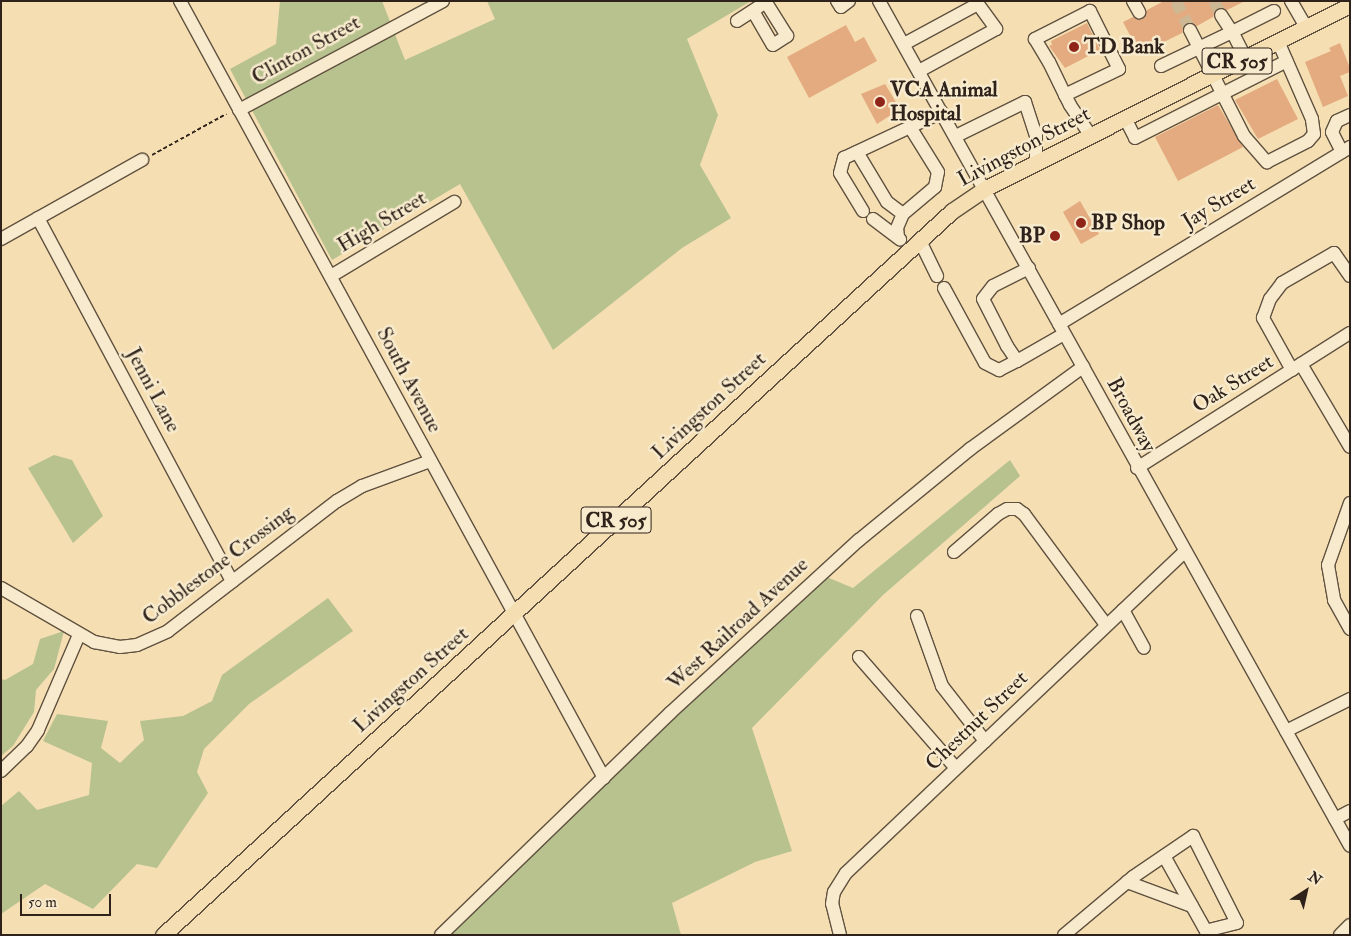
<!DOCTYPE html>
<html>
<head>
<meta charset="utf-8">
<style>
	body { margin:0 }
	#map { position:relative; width:1351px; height:936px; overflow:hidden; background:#f5deb1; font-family:"IM FELL Double Pica",serif }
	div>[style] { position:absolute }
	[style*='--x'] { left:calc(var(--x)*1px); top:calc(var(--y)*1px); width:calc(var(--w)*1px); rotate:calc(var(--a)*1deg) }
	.green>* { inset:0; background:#b7c28f }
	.building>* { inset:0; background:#e3ab7f }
	.minor-tunnel>* { height:12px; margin-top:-6px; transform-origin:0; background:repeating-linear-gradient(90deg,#cdb893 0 12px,transparent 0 18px) }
	.path>* { height:2px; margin-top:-1px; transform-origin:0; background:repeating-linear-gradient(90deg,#2e221b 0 4px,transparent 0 6.5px) }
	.roads { filter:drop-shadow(1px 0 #605140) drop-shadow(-1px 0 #605140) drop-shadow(0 1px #605140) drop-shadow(0 -1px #605140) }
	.minor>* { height:12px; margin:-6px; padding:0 6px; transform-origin:6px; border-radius:6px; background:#f8eacc }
	.major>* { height:15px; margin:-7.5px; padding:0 7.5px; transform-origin:7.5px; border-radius:7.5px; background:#f5deb1 }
	.dots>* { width:14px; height:14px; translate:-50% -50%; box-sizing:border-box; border:2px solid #f8eacc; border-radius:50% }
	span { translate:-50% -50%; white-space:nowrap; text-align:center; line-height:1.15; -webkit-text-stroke:5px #f8eacc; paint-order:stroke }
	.shield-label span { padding:1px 4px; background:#f8eacc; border:1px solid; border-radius:4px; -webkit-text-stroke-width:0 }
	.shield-label { font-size:20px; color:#2e221b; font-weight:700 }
	.poi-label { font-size:21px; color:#2e221b; font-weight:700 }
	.left { translate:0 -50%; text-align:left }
	.right { translate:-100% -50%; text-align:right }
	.street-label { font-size:21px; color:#2e221b }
	.frame { position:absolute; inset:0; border:2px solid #2e221b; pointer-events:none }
	.north { position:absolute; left:1281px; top:866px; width:50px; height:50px; -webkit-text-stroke:4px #f8eacc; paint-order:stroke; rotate:35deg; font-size:14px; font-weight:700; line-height:20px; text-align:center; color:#2e221b }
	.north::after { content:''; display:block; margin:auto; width:18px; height:22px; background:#2e221b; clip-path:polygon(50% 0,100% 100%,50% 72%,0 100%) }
	.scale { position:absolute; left:20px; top:894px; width:91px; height:22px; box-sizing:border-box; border:2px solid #2e221b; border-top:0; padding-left:6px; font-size:15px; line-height:18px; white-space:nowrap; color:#2e221b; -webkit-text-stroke:4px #f8eacc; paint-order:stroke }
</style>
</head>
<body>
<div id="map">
	<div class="green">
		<i style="clip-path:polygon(280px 1px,382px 1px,405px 60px,495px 19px,487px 1px,751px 1px,687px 39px,718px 115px,700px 165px,731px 218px,682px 248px,553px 350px,460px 184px,332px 260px,230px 69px,276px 44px)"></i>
		<i style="clip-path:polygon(54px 455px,72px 460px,103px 516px,73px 543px,28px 468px)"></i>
		<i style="clip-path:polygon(1010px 460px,1020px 476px,883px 595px,752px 728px,792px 851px,755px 862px,672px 903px,681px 935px,438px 935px,822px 575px,853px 588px)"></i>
		<i style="clip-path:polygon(328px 598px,353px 631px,249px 704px,204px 749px,197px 772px,208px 793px,157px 868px,137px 864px,93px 909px,45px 884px,1px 914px,1px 806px,19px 791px,37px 810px,89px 795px,92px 763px,43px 741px,57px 714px,108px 721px,101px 748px,120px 763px,144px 740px,140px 721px,183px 716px,212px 701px,222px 675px)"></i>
		<i style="clip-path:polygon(64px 631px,54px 669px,36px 690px,34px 712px,13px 746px,1px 756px,1px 679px,5px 680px,33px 664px,40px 639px)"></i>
	</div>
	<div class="building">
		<i style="clip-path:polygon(1164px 1px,1245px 1px,1227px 10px,1217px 8px,1213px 17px,1197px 26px,1187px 23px,1182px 33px,1140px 54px,1123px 22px,1133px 17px,1142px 19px,1147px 10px)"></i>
		<i style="clip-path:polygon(1087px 23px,1100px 50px,1065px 68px,1049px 46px,1052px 45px,1051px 41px)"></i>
		<i style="clip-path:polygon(846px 25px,855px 42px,864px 37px,877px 61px,809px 98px,787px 57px)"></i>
		<i style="clip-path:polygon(1340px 43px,1350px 68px,1350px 72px,1340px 76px,1348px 96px,1323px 107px,1305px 62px,1331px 51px,1329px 48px)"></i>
		<i style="clip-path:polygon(1277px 79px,1298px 119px,1258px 139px,1235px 100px)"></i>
		<i style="clip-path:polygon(885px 84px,900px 109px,877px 124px,861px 94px)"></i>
		<i style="clip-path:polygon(1218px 105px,1243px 147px,1178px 181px,1155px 137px)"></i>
		<i style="clip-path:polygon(1080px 201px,1099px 234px,1081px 244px,1063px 212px)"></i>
	</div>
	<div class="minor-tunnel">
		<i style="--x:1176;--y:1;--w:32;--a:64"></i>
		<i style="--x:1214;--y:1;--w:16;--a:63"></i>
	</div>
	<div class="path">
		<i style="--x:152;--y:155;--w:85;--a:-29"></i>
	</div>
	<div class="roads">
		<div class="minor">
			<i style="--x:180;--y:1;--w:885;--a:61.38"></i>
			<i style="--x:837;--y:1;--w:7;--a:56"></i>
			<i style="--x:841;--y:7;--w:10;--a:-37"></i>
			<i style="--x:879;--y:1;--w:967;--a:60.86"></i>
			<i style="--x:1133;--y:1;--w:13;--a:61"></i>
			<i style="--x:1291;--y:1;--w:30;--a:60"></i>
			<i style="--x:753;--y:11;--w:39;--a:60"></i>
			<i style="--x:773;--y:45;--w:17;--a:-33"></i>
			<i style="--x:787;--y:36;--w:40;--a:-122"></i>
			<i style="--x:737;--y:21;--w:27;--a:-33"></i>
			<i style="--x:1190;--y:30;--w:119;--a:63"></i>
			<i style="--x:1244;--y:136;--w:35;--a:49"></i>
			<i style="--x:1267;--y:162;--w:46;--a:-27.1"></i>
			<i style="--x:1308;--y:141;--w:9;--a:-49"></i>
			<i style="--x:1314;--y:134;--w:15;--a:-98"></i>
			<i style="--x:1312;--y:119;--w:85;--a:-113.6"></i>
			<i style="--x:904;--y:44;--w:84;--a:-28.4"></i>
			<i style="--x:978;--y:4;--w:31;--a:54"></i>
			<i style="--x:996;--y:29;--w:88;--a:151.4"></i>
			<i style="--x:1245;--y:57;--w:28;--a:-117"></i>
			<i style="--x:1232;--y:32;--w:47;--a:-26.6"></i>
			<i style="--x:1161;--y:66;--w:79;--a:-25.6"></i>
			<i style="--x:1232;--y:32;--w:20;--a:-123"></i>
			<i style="--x:1065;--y:95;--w:60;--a:-25.7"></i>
			<i style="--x:1119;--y:69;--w:65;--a:-116.6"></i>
			<i style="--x:1090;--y:11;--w:62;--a:153"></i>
			<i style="--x:1035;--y:39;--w:27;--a:59"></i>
			<i style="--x:1049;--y:62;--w:37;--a:64"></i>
			<i style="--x:1065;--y:95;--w:11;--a:63"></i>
			<i style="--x:1070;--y:105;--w:36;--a:56"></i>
			<i style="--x:239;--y:110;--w:231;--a:-28.1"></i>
			<i style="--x:1125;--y:118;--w:22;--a:63"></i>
			<i style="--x:1135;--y:138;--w:170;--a:-26.9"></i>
			<i style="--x:956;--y:136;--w:77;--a:-26.2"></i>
			<i style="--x:1025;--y:102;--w:35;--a:72"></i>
			<i style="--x:1036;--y:135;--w:27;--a:90"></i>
			<i style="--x:857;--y:152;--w:58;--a:59"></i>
			<i style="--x:887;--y:202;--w:20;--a:37"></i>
			<i style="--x:1342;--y:152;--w:22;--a:-117"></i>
			<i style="--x:1332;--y:132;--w:12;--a:-66"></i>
			<i style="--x:1337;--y:121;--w:14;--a:-25"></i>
			<i style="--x:863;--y:211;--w:44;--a:-121.2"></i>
			<i style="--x:840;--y:173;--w:16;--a:-75"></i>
			<i style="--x:844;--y:158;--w:108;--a:-25.1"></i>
			<i style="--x:38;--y:218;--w:412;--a:61.9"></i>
			<i style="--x:873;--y:219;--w:34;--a:37"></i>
			<i style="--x:898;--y:237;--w:9;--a:-96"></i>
			<i style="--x:897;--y:228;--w:15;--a:-67"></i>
			<i style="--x:903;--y:214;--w:42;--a:-40.2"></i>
			<i style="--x:935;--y:187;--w:15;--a:-79"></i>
			<i style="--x:938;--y:172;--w:53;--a:-121.9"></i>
			<i style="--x:1;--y:239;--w:162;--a:-29.3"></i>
			<i style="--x:920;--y:241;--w:39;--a:64"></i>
			<i style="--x:1029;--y:268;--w:40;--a:153.4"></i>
			<i style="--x:993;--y:286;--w:16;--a:128"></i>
			<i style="--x:983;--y:299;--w:53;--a:62.9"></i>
			<i style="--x:1007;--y:346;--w:18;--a:56"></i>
			<i style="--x:1017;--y:361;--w:54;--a:-29.9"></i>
			<i style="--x:331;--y:276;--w:144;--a:-31"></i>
			<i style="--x:944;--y:288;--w:85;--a:61.3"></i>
			<i style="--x:985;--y:363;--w:16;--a:27"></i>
			<i style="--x:999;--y:370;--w:20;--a:-27"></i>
			<i style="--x:1059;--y:324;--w:341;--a:-31.3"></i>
			<i style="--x:1301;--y:364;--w:96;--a:59.4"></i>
			<i style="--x:1292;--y:370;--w:60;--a:-119.1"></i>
			<i style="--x:1263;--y:318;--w:20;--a:-70"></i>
			<i style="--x:1270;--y:299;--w:20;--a:-53"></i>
			<i style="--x:1282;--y:283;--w:60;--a:-30"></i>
			<i style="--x:1334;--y:253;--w:28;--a:55"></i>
			<i style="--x:1137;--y:468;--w:252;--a:-32.4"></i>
			<i style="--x:1350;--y:503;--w:66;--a:109.5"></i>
			<i style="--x:1328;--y:565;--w:36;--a:80"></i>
			<i style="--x:1334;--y:600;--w:33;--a:61"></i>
			<i style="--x:954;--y:552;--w:58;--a:-40.8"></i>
			<i style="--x:998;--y:514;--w:10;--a:-29"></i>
			<i style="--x:1007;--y:509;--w:10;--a:0"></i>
			<i style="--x:1017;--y:509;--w:9;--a:36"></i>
			<i style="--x:1024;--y:514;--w:138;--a:53.5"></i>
			<i style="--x:1;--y:588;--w:108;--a:30.1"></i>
			<i style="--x:94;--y:642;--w:26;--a:11"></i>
			<i style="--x:120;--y:647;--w:17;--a:-7"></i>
			<i style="--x:137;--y:645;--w:34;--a:-24"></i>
			<i style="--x:168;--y:631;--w:213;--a:-37.6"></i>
			<i style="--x:337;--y:501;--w:29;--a:-31"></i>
			<i style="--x:362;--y:486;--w:72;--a:-20.2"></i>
			<i style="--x:1123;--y:610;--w:43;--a:61.1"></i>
			<i style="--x:917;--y:616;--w:74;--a:70.3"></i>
			<i style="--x:942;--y:686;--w:70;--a:52"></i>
			<i style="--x:859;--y:657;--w:147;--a:48.9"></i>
			<i style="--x:1286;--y:731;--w:72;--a:-26.6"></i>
			<i style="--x:1;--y:771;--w:36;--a:-44"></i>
			<i style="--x:27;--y:746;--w:19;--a:-55"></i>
			<i style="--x:38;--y:730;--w:103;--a:-66.7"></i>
			<i style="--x:1335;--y:819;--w:17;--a:-28"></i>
			<i style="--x:1127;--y:882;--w:69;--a:20.3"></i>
			<i style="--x:441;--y:935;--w:319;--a:-44.1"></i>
			<i style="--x:670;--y:713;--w:256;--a:-42.5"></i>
			<i style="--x:859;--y:540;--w:144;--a:-39.3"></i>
			<i style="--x:970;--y:449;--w:140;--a:-36"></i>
			<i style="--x:840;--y:935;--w:32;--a:-104"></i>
			<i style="--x:832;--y:904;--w:12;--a:-81"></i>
			<i style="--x:834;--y:892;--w:22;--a:-58"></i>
			<i style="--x:846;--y:873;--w:466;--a:-43.5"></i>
			<i style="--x:1064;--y:935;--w:90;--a:-40"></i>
			<i style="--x:1133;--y:877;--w:73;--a:-34.3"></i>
			<i style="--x:1193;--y:836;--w:97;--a:63.2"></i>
			<i style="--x:1237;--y:923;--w:32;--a:166"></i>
			<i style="--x:1206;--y:931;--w:86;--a:-119.2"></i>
			<i style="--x:1340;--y:935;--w:14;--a:-45"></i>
		</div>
		<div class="major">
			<i style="--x:163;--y:935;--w:1071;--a:-42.54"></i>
			<i style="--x:952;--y:211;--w:41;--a:-34.1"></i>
			<i style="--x:986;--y:188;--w:407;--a:-26.7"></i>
		</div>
	</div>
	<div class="dots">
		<i style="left:1074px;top:47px;background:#8f2418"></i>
		<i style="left:880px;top:102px;background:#8f2418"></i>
		<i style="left:1081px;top:223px;background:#8f2418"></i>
		<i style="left:1055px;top:236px;background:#8f2418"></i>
	</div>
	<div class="shield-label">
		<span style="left:1237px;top:61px">CR 505</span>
		<span style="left:616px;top:520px">CR 505</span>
	</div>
	<div class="poi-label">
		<span class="left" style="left:1084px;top:47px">TD Bank</span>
		<span class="left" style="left:890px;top:102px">VCA Animal<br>Hospital</span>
		<span class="left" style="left:1091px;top:223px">BP Shop</span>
		<span class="right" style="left:1045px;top:236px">BP</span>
	</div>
	<div class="street-label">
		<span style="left:306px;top:50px;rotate:-29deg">Clinton Street</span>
		<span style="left:1024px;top:147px;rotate:-28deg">Livingston Street</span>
		<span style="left:1219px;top:203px;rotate:-31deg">Jay Street</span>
		<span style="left:382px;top:222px;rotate:-31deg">High Street</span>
		<span style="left:409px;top:380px;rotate:62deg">South Avenue</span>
		<span style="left:1233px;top:384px;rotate:-32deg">Oak Street</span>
		<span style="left:153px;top:390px;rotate:62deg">Jenni Lane</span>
		<span style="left:709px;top:406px;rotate:-43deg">Livingston Street</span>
		<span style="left:1131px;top:415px;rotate:62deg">Broadway</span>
		<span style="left:218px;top:565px;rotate:-37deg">Cobblestone Crossing</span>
		<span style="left:738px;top:624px;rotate:-43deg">West Railroad Avenue</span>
		<span style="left:411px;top:680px;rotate:-42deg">Livingston Street</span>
		<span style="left:977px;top:721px;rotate:-44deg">Chestnut Street</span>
	</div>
	<div class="frame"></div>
	<div class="north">N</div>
	<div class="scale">50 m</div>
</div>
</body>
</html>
